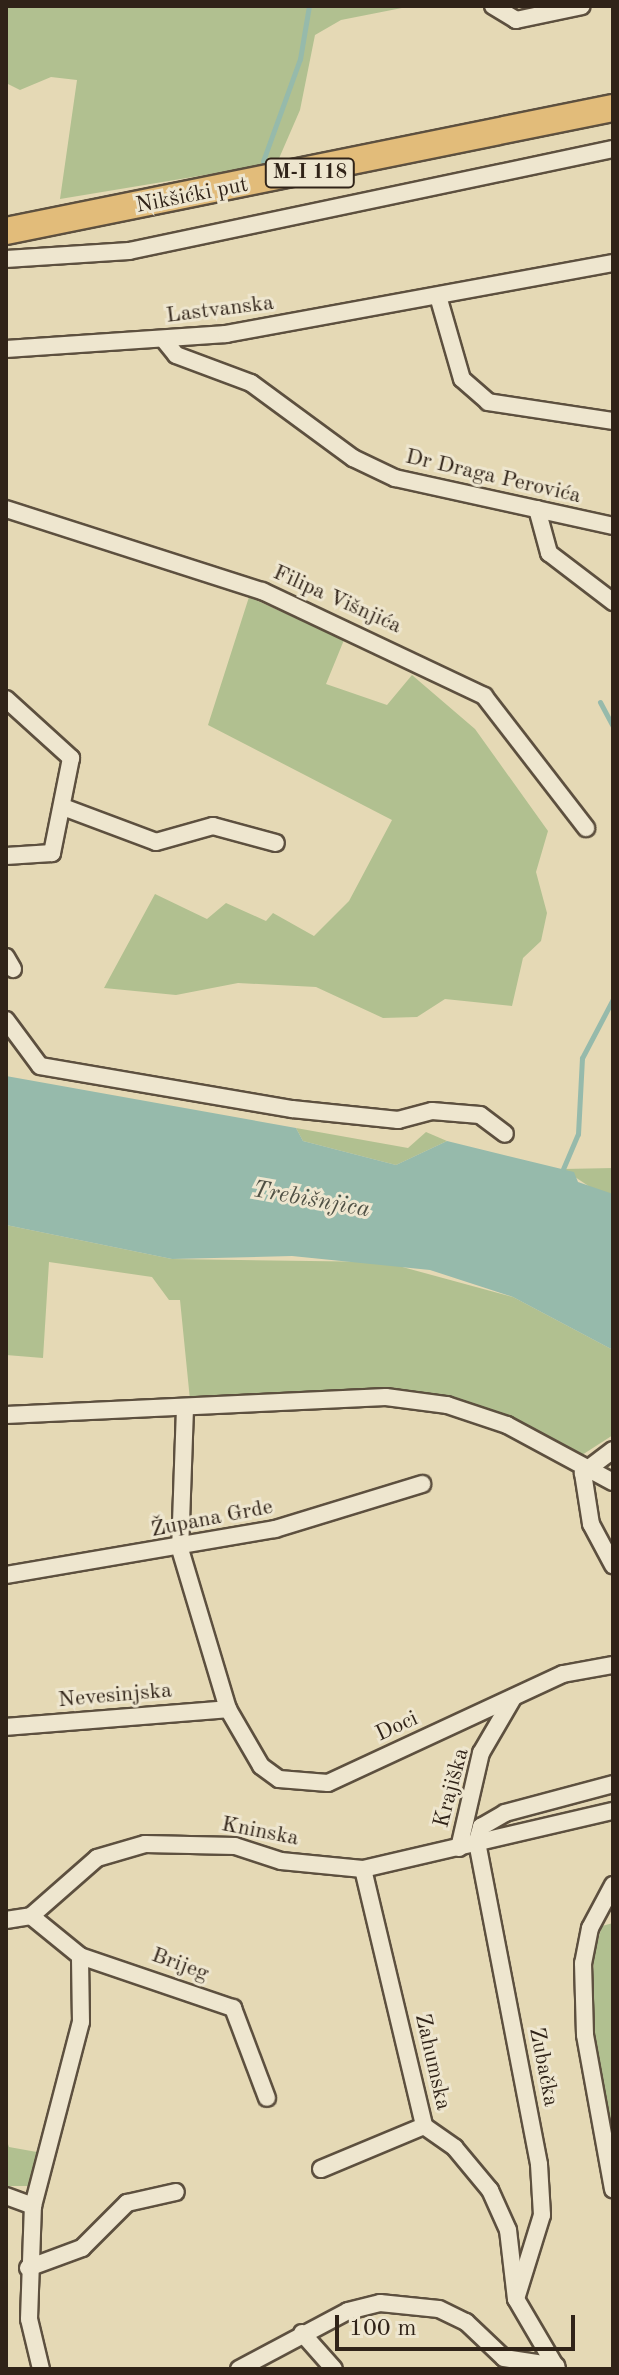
<!DOCTYPE html>
<html>
<head>
<meta charset="utf-8">
<style>
	body { margin:0 }
	#map { position:relative; width:619px; height:2375px; overflow:hidden; background:#e5d9b5; font-family:"Old Standard TT",serif }
	div>[style] { position:absolute }
	[style*='--x'] { left:calc(var(--x)*1px); top:calc(var(--y)*1px); width:calc(var(--w)*1px); rotate:calc(var(--a)*1deg) }
	.green>* { inset:0; background:#b1c090 }
	.water>* { inset:0; background:#96baab }
	.stream>* { height:5px; margin:-2.5px; padding:0 2.5px; transform-origin:2.5px; border-radius:2.5px; background:#96baab }
	.roads { filter:drop-shadow(2px 0 #5d503f) drop-shadow(-2px 0 #5d503f) drop-shadow(0 2px #5d503f) drop-shadow(0 -2px #5d503f) }
	.street>* { height:16px; margin:-8px; padding:0 8px; transform-origin:8px; border-radius:8px; background:#eee6cf }
	.primary>* { height:26px; margin:-13px; padding:0 13px; transform-origin:13px; border-radius:13px; background:#e2bc7a }
	span { translate:-50% -50%; white-space:nowrap; text-align:center; line-height:1.15; -webkit-text-stroke:6px #eee6cf; paint-order:stroke }
	.shield-label span { padding:2px 6px; background:#eee6cf; border:2px solid; border-radius:6px; -webkit-text-stroke-width:0 }
	.shield-label { font-size:20px; color:#302318; font-weight:700 }
	.street-label { font-size:22px; color:#302318 }
	.water-label { font-size:24px; color:#4f5044; font-style:italic }
	.frame { position:absolute; inset:0; border:8px solid #302318; pointer-events:none }
	.scale { position:absolute; left:335px; top:2315px; width:240px; height:36px; box-sizing:border-box; border:4px solid #302318; border-top:0; padding-left:10px; font-size:24px; line-height:28px; white-space:nowrap; color:#302318; -webkit-text-stroke:6px #eee6cf; paint-order:stroke }
</style>
</head>
<body>
<div id="map">
	<div class="green">
		<i style="clip-path:polygon(6px 6px,412px 6px,341px 20px,315px 35px,300px 110px,277px 163px,60px 199px,77px 80px,51px 77px,20px 90px,6px 83px)"></i>
		<i style="clip-path:polygon(249px 597px,344px 640px,326px 684px,387px 705px,412px 675px,475px 729px,548px 831px,536px 872px,547px 913px,541px 941px,523px 958px,512px 1006px,445px 999px,417px 1017px,383px 1018px,316px 987px,238px 983px,176px 995px,104px 988px,155px 894px,207px 919px,226px 903px,266px 921px,273px 913px,314px 936px,349px 901px,392px 820px,208px 725px)"></i>
		<i style="clip-path:polygon(296px 1128px,408px 1148px,426px 1132px,447px 1141px,396px 1165px,303px 1141px)"></i>
		<i style="clip-path:polygon(613px 1168px,613px 1194px,602px 1195px,563px 1169px)"></i>
		<i style="clip-path:polygon(6px 1225px,172px 1259px,384px 1262px,513px 1297px,613px 1350px,613px 1435px,582px 1455px,510px 1419px,410px 1391px,190px 1400px,180px 1300px,169px 1300px,152px 1277px,49px 1262px,43px 1358px,6px 1355px)"></i>
		<i style="clip-path:polygon(613px 1923px,613px 2127px,602px 2106px,591px 2027px,594px 1954px,602px 1926px)"></i>
		<i style="clip-path:polygon(6px 2138px,9px 2147px,48px 2154px,30px 2186px,6px 2186px)"></i>
	</div>
	<div class="water">
		<i style="clip-path:polygon(6px 1076px,296px 1128px,303px 1141px,396px 1165px,447px 1141px,574px 1172px,578px 1182px,613px 1194px,613px 1350px,513px 1297px,430px 1270px,292px 1256px,172px 1259px,6px 1225px)"></i>
	</div>
	<div class="stream">
		<i style="--x:263;--y:161;--w:109;--a:-70.1"></i>
		<i style="--x:300;--y:59;--w:54;--a:-80.4"></i>
		<i style="--x:600;--y:702;--w:27;--a:62"></i>
		<i style="--x:563;--y:1169;--w:38;--a:-67"></i>
		<i style="--x:578;--y:1134;--w:76;--a:-87"></i>
		<i style="--x:582;--y:1058;--w:67;--a:-62.3"></i>
	</div>
	<div class="roads">
		<div class="street">
			<i style="--x:493;--y:6;--w:27;--a:31"></i>
			<i style="--x:516;--y:20;--w:67;--a:-12"></i>
			<i style="--x:6;--y:259;--w:123;--a:-3.7"></i>
			<i style="--x:129;--y:251;--w:495;--a:-11.9"></i>
			<i style="--x:438;--y:296;--w:86;--a:73.9"></i>
			<i style="--x:462;--y:379;--w:35;--a:41"></i>
			<i style="--x:488;--y:402;--w:126;--a:8.6"></i>
			<i style="--x:164;--y:340;--w:19;--a:51"></i>
			<i style="--x:176;--y:355;--w:80;--a:20.5"></i>
			<i style="--x:251;--y:383;--w:127;--a:36.3"></i>
			<i style="--x:353;--y:458;--w:47;--a:25.5"></i>
			<i style="--x:395;--y:478;--w:223;--a:12.4"></i>
			<i style="--x:6;--y:349;--w:221;--a:-3.9"></i>
			<i style="--x:226;--y:334;--w:393;--a:-10.4"></i>
			<i style="--x:6;--y:509;--w:269;--a:17.8"></i>
			<i style="--x:262;--y:591;--w:246;--a:25.3"></i>
			<i style="--x:484;--y:696;--w:167;--a:52.3"></i>
			<i style="--x:537;--y:509;--w:46;--a:74.7"></i>
			<i style="--x:549;--y:553;--w:81;--a:37.4"></i>
			<i style="--x:6;--y:699;--w:88;--a:42.2"></i>
			<i style="--x:71;--y:758;--w:97;--a:101.3"></i>
			<i style="--x:52;--y:853;--w:46;--a:176.3"></i>
			<i style="--x:63;--y:807;--w:99;--a:20.6"></i>
			<i style="--x:156;--y:842;--w:59;--a:-15.7"></i>
			<i style="--x:213;--y:826;--w:65;--a:15.1"></i>
			<i style="--x:6;--y:957;--w:14;--a:60"></i>
			<i style="--x:6;--y:1020;--w:57;--a:53.5"></i>
			<i style="--x:40;--y:1066;--w:256;--a:9.7"></i>
			<i style="--x:292;--y:1109;--w:107;--a:5.9"></i>
			<i style="--x:398;--y:1120;--w:35;--a:-15"></i>
			<i style="--x:432;--y:1111;--w:48;--a:4.8"></i>
			<i style="--x:480;--y:1115;--w:31;--a:37"></i>
			<i style="--x:185;--y:1408;--w:141;--a:92"></i>
			<i style="--x:180;--y:1549;--w:167;--a:73.3"></i>
			<i style="--x:228;--y:1709;--w:66;--a:59.9"></i>
			<i style="--x:261;--y:1766;--w:22;--a:36"></i>
			<i style="--x:279;--y:1779;--w:49;--a:4.7"></i>
			<i style="--x:328;--y:1783;--w:259;--a:-24.9"></i>
			<i style="--x:563;--y:1674;--w:51;--a:-10.2"></i>
			<i style="--x:6;--y:1415;--w:380;--a:-2.7"></i>
			<i style="--x:386;--y:1397;--w:62;--a:7.5"></i>
			<i style="--x:447;--y:1405;--w:63;--a:18.4"></i>
			<i style="--x:507;--y:1425;--w:120;--a:28.3"></i>
			<i style="--x:613;--y:1450;--w:38;--a:143"></i>
			<i style="--x:583;--y:1473;--w:52;--a:81.1"></i>
			<i style="--x:591;--y:1524;--w:47;--a:61.8"></i>
			<i style="--x:6;--y:1575;--w:273;--a:-9.7"></i>
			<i style="--x:275;--y:1529;--w:154;--a:-17"></i>
			<i style="--x:6;--y:1727;--w:223;--a:-4.6"></i>
			<i style="--x:459;--y:1848;--w:98;--a:-77"></i>
			<i style="--x:481;--y:1753;--w:64;--a:-59.8"></i>
			<i style="--x:363;--y:1869;--w:264;--a:76.6"></i>
			<i style="--x:424;--y:2126;--w:38;--a:35"></i>
			<i style="--x:455;--y:2148;--w:55;--a:50.2"></i>
			<i style="--x:490;--y:2190;--w:44;--a:65.8"></i>
			<i style="--x:508;--y:2230;--w:69;--a:83.4"></i>
			<i style="--x:516;--y:2299;--w:81;--a:59.6"></i>
			<i style="--x:613;--y:1885;--w:49;--a:118.1"></i>
			<i style="--x:590;--y:1928;--w:36;--a:101"></i>
			<i style="--x:583;--y:1963;--w:72;--a:88.4"></i>
			<i style="--x:585;--y:2035;--w:157;--a:79.7"></i>
			<i style="--x:31;--y:1916;--w:63;--a:39.2"></i>
			<i style="--x:80;--y:1956;--w:162;--a:18.8"></i>
			<i style="--x:233;--y:2008;--w:96;--a:69.3"></i>
			<i style="--x:6;--y:1920;--w:25;--a:-9"></i>
			<i style="--x:31;--y:1916;--w:88;--a:-41.3"></i>
			<i style="--x:97;--y:1858;--w:50;--a:-16.3"></i>
			<i style="--x:145;--y:1844;--w:90;--a:1.3"></i>
			<i style="--x:235;--y:1846;--w:48;--a:18.1"></i>
			<i style="--x:281;--y:1861;--w:82;--a:5.6"></i>
			<i style="--x:363;--y:1869;--w:257;--a:-13.1"></i>
			<i style="--x:321;--y:2169;--w:112;--a:-22.7"></i>
			<i style="--x:6;--y:2196;--w:29;--a:20"></i>
			<i style="--x:28;--y:2268;--w:58;--a:-20.3"></i>
			<i style="--x:82;--y:2248;--w:64;--a:-45"></i>
			<i style="--x:127;--y:2203;--w:50;--a:-12.7"></i>
			<i style="--x:516;--y:2299;--w:88;--a:-72.8"></i>
			<i style="--x:542;--y:2215;--w:51;--a:-93.4"></i>
			<i style="--x:539;--y:2164;--w:329;--a:-100.9"></i>
			<i style="--x:477;--y:1841;--w:15;--a:-74"></i>
			<i style="--x:481;--y:1827;--w:28;--a:-30"></i>
			<i style="--x:505;--y:1813;--w:112;--a:-15"></i>
			<i style="--x:302;--y:2333;--w:48;--a:48.4"></i>
			<i style="--x:41;--y:2369;--w:51;--a:-103.5"></i>
			<i style="--x:29;--y:2319;--w:113;--a:-88"></i>
			<i style="--x:33;--y:2206;--w:190;--a:-75.4"></i>
			<i style="--x:81;--y:2022;--w:66;--a:-90.9"></i>
			<i style="--x:239;--y:2369;--w:123;--a:-28"></i>
			<i style="--x:348;--y:2311;--w:33;--a:-14"></i>
			<i style="--x:380;--y:2303;--w:59;--a:5.8"></i>
			<i style="--x:439;--y:2309;--w:30;--a:26"></i>
			<i style="--x:466;--y:2322;--w:52;--a:43.5"></i>
			<i style="--x:504;--y:2358;--w:53;--a:8.7"></i>
		</div>
		<div class="primary">
			<i style="--x:6;--y:231;--w:619;--a:-11.46"></i>
		</div>
	</div>
	<div class="shield-label">
		<span style="left:310px;top:173px">M-I 118</span>
	</div>
	<div class="street-label">
		<span style="left:192px;top:196px;rotate:-11deg">Nikšićki put</span>
		<span style="left:220px;top:310px;rotate:-7deg">Lastvanska</span>
		<span style="left:493px;top:477px;rotate:13deg">Dr Draga Perovića</span>
		<span style="left:337px;top:600px;rotate:24deg">Filipa Višnjića</span>
		<span style="left:212px;top:1519px;rotate:-11deg">Župana Grde</span>
		<span style="left:115px;top:1696px;rotate:-5deg">Nevesinjska</span>
		<span style="left:397px;top:1727px;rotate:-25deg">Doci</span>
		<span style="left:452px;top:1788px;rotate:-75deg">Krajiška</span>
		<span style="left:260px;top:1832px;rotate:11deg">Kninska</span>
		<span style="left:180px;top:1965px;rotate:20deg">Brijeg</span>
		<span style="left:432px;top:2062px;rotate:77deg">Zahumska</span>
		<span style="left:543px;top:2067px;rotate:79deg">Zubačka</span>
	</div>
	<div class="water-label">
		<span style="left:311px;top:1201px;rotate:10deg">Trebišnjica</span>
	</div>
	<div class="frame"></div>
	<div class="scale">100 m</div>
</div>
</body>
</html>
